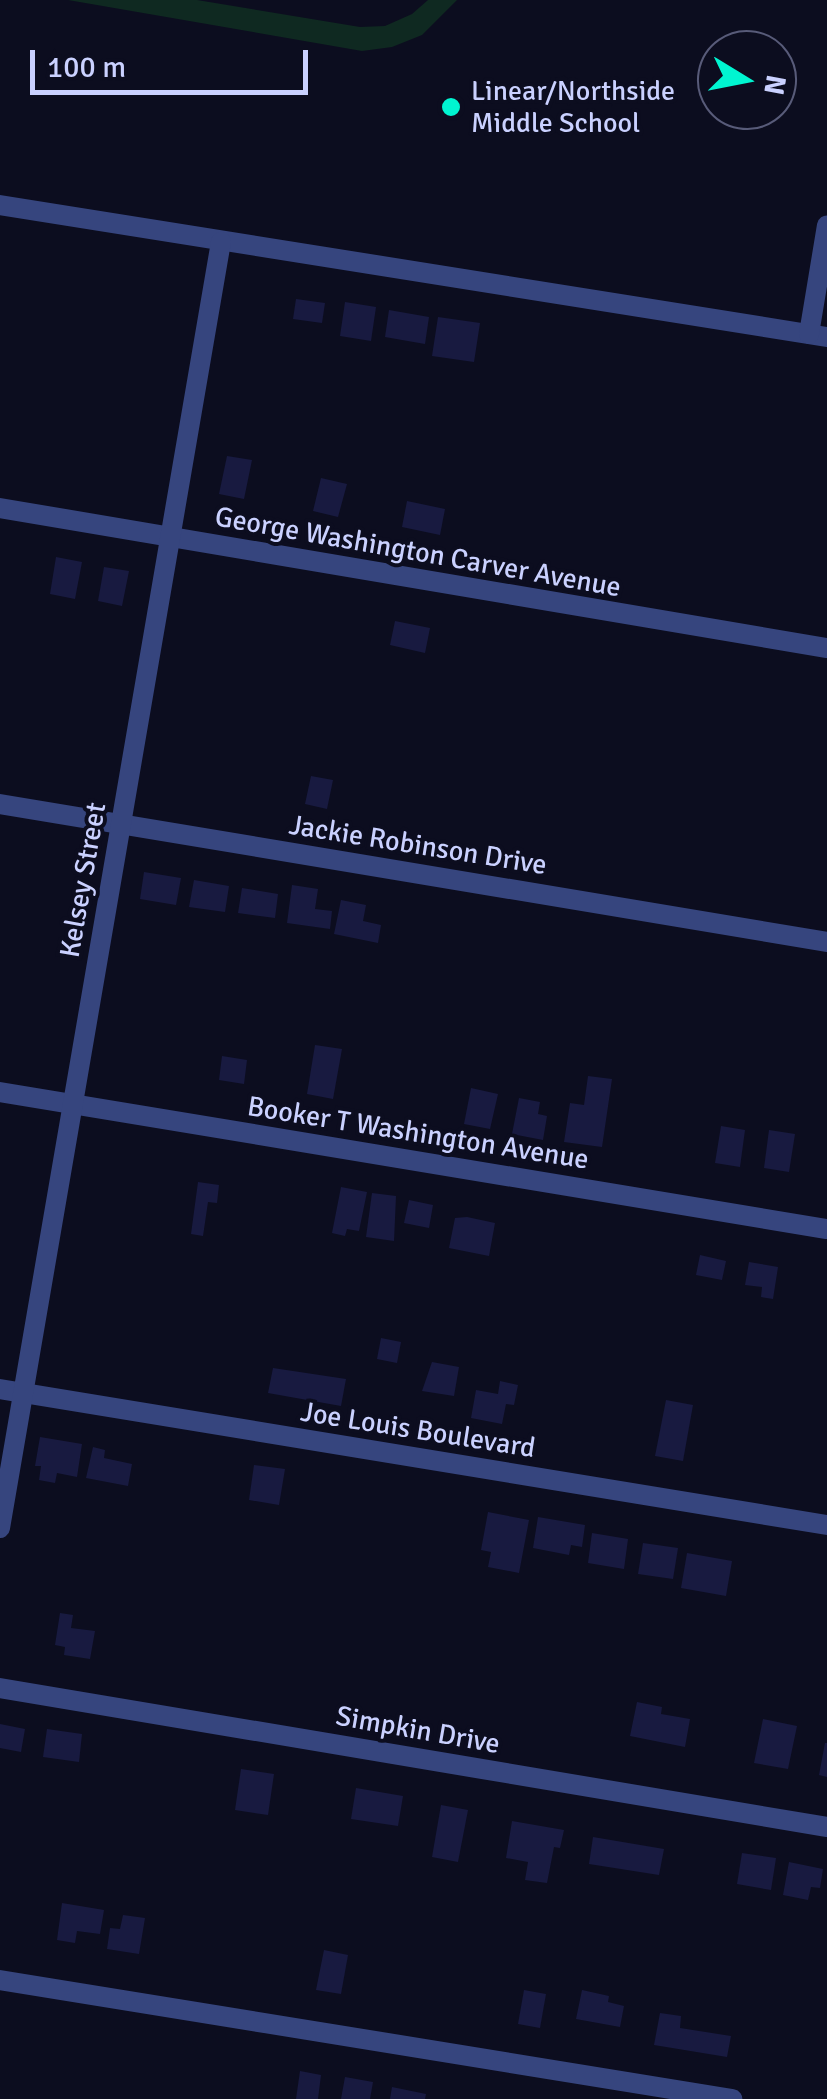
<!DOCTYPE html>
<html>
<head>
<meta charset="utf-8">
<style>
	body { margin:0 }
	#map { position:relative; width:827px; height:2099px; overflow:hidden; background:#0c0d1f; font-family:Signika,sans-serif }
	div>[style] { position:absolute }
	[style*='--x'] { left:calc(var(--x)*1px); top:calc(var(--y)*1px); width:calc(var(--w)*1px); rotate:calc(var(--a)*1deg) }
	.green>* { inset:0; background:#0f2921 }
	.building>* { inset:0; background:#181a40 }
	.street>* { height:20px; margin:-10px; padding:0 10px; transform-origin:10px; border-radius:10px; background:#36457e }
	.dots>* { width:28px; height:28px; translate:-50% -50%; box-sizing:border-box; border:5px solid #0c0d1f; border-radius:50% }
	span { translate:-50% -50%; white-space:nowrap; text-align:center; line-height:1.15; -webkit-text-stroke:8px #0c0d1f; paint-order:stroke }
	.poi-label { font-size:28px; color:#cad1ff }
	.left { translate:0 -50%; text-align:left }
	.street-label { font-size:28px; color:#cad1ff }
	.north { position:absolute; left:697px; top:30px; width:100px; height:100px; box-sizing:border-box; background:#0c0d1f; border:2px solid #585b79; border-radius:50%; rotate:100deg; font-size:28px; font-weight:700; line-height:40px; text-align:center; color:#cad1ff }
	.north::after { content:''; display:block; margin:auto; width:35px; height:45px; background:#00f5d1; clip-path:polygon(50% 0,100% 100%,50% 72%,0 100%) }
	.scale { position:absolute; left:30px; top:50px; width:278px; height:45px; box-sizing:border-box; border:5px solid #cad1ff; border-top:0; padding-left:12px; font-size:30px; line-height:35px; white-space:nowrap; color:#cad1ff; -webkit-text-stroke:8px #0c0d1f; paint-order:stroke }
</style>
</head>
<body>
<div id="map">
	<div class="green">
		<i style="clip-path:polygon(68px 0,197px 0,360px 27px,385px 26px,412px 14px,428px 0,457px 0,422px 35px,392px 47px,362px 51px)"></i>
	</div>
	<div class="building">
		<i style="clip-path:polygon(296px 299px,325px 303px,322px 323px,293px 319px)"></i>
		<i style="clip-path:polygon(345px 302px,376px 307px,371px 341px,340px 336px)"></i>
		<i style="clip-path:polygon(389px 310px,429px 317px,425px 344px,385px 337px)"></i>
		<i style="clip-path:polygon(438px 317px,480px 323px,474px 362px,432px 356px)"></i>
		<i style="clip-path:polygon(227px 456px,252px 460px,244px 499px,219px 494px)"></i>
		<i style="clip-path:polygon(321px 478px,347px 484px,338px 517px,313px 511px)"></i>
		<i style="clip-path:polygon(407px 501px,445px 509px,440px 535px,402px 527px)"></i>
		<i style="clip-path:polygon(56px 557px,82px 562px,75px 599px,50px 594px)"></i>
		<i style="clip-path:polygon(104px 567px,129px 571px,122px 606px,98px 601px)"></i>
		<i style="clip-path:polygon(395px 621px,430px 628px,425px 653px,390px 645px)"></i>
		<i style="clip-path:polygon(311px 776px,333px 780px,327px 809px,305px 804px)"></i>
		<i style="clip-path:polygon(144px 872px,181px 878px,176px 905px,140px 899px)"></i>
		<i style="clip-path:polygon(194px 880px,229px 886px,225px 912px,189px 907px)"></i>
		<i style="clip-path:polygon(292px 885px,318px 889px,315px 909px,332px 911px,330px 929px,287px 923px)"></i>
		<i style="clip-path:polygon(242px 888px,278px 894px,275px 918px,238px 913px)"></i>
		<i style="clip-path:polygon(341px 900px,366px 905px,363px 921px,381px 925px,378px 943px,334px 934px)"></i>
		<i style="clip-path:polygon(315px 1045px,342px 1049px,333px 1099px,307px 1094px)"></i>
		<i style="clip-path:polygon(222px 1056px,247px 1060px,244px 1084px,219px 1080px)"></i>
		<i style="clip-path:polygon(588px 1076px,612px 1079px,602px 1147px,564px 1142px,570px 1103px,584px 1105px)"></i>
		<i style="clip-path:polygon(471px 1088px,498px 1094px,490px 1129px,464px 1124px)"></i>
		<i style="clip-path:polygon(519px 1098px,540px 1102px,538px 1114px,547px 1116px,543px 1140px,512px 1134px)"></i>
		<i style="clip-path:polygon(721px 1126px,745px 1130px,740px 1167px,715px 1163px)"></i>
		<i style="clip-path:polygon(769px 1130px,795px 1134px,789px 1172px,764px 1168px)"></i>
		<i style="clip-path:polygon(198px 1182px,219px 1185px,217px 1203px,208px 1202px,203px 1236px,191px 1234px)"></i>
		<i style="clip-path:polygon(341px 1187px,367px 1192px,359px 1231px,347px 1229px,345px 1236px,332px 1233px)"></i>
		<i style="clip-path:polygon(372px 1193px,396px 1196px,394px 1241px,366px 1237px)"></i>
		<i style="clip-path:polygon(409px 1200px,433px 1205px,429px 1228px,404px 1223px)"></i>
		<i style="clip-path:polygon(467px 1217px,495px 1223px,489px 1256px,449px 1248px,455px 1218px)"></i>
		<i style="clip-path:polygon(700px 1255px,726px 1261px,722px 1280px,696px 1275px)"></i>
		<i style="clip-path:polygon(749px 1262px,778px 1267px,773px 1299px,761px 1297px,762px 1287px,745px 1285px)"></i>
		<i style="clip-path:polygon(381px 1338px,401px 1342px,397px 1363px,377px 1359px)"></i>
		<i style="clip-path:polygon(432px 1362px,459px 1367px,454px 1396px,422px 1391px)"></i>
		<i style="clip-path:polygon(273px 1368px,346px 1379px,341px 1406px,268px 1393px)"></i>
		<i style="clip-path:polygon(500px 1381px,518px 1385px,514px 1405px,506px 1404px,502px 1424px,471px 1418px,476px 1390px,498px 1394px)"></i>
		<i style="clip-path:polygon(666px 1400px,693px 1405px,683px 1461px,655px 1456px)"></i>
		<i style="clip-path:polygon(40px 1437px,82px 1444px,77px 1477px,57px 1473px,55px 1483px,39px 1480px,41px 1466px,35px 1466px)"></i>
		<i style="clip-path:polygon(93px 1447px,105px 1450px,104px 1458px,132px 1464px,128px 1486px,86px 1478px)"></i>
		<i style="clip-path:polygon(254px 1465px,285px 1469px,279px 1505px,249px 1500px)"></i>
		<i style="clip-path:polygon(488px 1512px,529px 1520px,519px 1573px,488px 1567px,491px 1552px,481px 1550px)"></i>
		<i style="clip-path:polygon(538px 1517px,585px 1525px,582px 1547px,571px 1545px,569px 1555px,533px 1548px)"></i>
		<i style="clip-path:polygon(592px 1533px,628px 1539px,624px 1569px,588px 1563px)"></i>
		<i style="clip-path:polygon(643px 1543px,678px 1548px,673px 1579px,638px 1574px)"></i>
		<i style="clip-path:polygon(687px 1553px,732px 1561px,726px 1596px,681px 1588px)"></i>
		<i style="clip-path:polygon(60px 1613px,73px 1615px,71px 1628px,95px 1631px,90px 1659px,64px 1655px,65px 1647px,55px 1645px)"></i>
		<i style="clip-path:polygon(637px 1702px,662px 1707px,661px 1714px,690px 1719px,685px 1747px,630px 1736px)"></i>
		<i style="clip-path:polygon(763px 1719px,797px 1726px,788px 1769px,754px 1763px)"></i>
		<i style="clip-path:polygon(0 1724px,25px 1729px,21px 1752px,0 1748px)"></i>
		<i style="clip-path:polygon(47px 1729px,82px 1734px,79px 1762px,43px 1757px)"></i>
		<i style="clip-path:polygon(825px 1743px,827px 1743px,827px 1777px,819px 1775px)"></i>
		<i style="clip-path:polygon(241px 1769px,274px 1774px,268px 1815px,235px 1810px)"></i>
		<i style="clip-path:polygon(356px 1788px,403px 1796px,398px 1826px,351px 1819px)"></i>
		<i style="clip-path:polygon(441px 1805px,468px 1810px,458px 1862px,432px 1857px)"></i>
		<i style="clip-path:polygon(512px 1821px,564px 1830px,560px 1848px,554px 1847px,547px 1883px,525px 1880px,528px 1862px,506px 1858px)"></i>
		<i style="clip-path:polygon(593px 1837px,664px 1849px,659px 1875px,589px 1864px)"></i>
		<i style="clip-path:polygon(742px 1853px,776px 1858px,771px 1890px,737px 1884px)"></i>
		<i style="clip-path:polygon(789px 1862px,823px 1869px,820px 1888px,811px 1887px,808px 1900px,783px 1895px)"></i>
		<i style="clip-path:polygon(62px 1903px,104px 1910px,100px 1934px,77px 1931px,75px 1943px,57px 1940px)"></i>
		<i style="clip-path:polygon(123px 1915px,145px 1918px,139px 1954px,107px 1949px,110px 1928px,120px 1929px)"></i>
		<i style="clip-path:polygon(324px 1950px,348px 1955px,341px 1994px,316px 1990px)"></i>
		<i style="clip-path:polygon(524px 1990px,546px 1994px,540px 2028px,518px 2024px)"></i>
		<i style="clip-path:polygon(582px 1990px,609px 1996px,608px 2002px,624px 2006px,620px 2027px,576px 2019px)"></i>
		<i style="clip-path:polygon(660px 2013px,681px 2016px,680px 2028px,731px 2036px,727px 2057px,654px 2045px)"></i>
		<i style="clip-path:polygon(300px 2071px,321px 2075px,318px 2099px,296px 2099px)"></i>
		<i style="clip-path:polygon(345px 2077px,373px 2082px,370px 2099px,341px 2099px)"></i>
		<i style="clip-path:polygon(392px 2087px,426px 2094px,425px 2099px,390px 2099px)"></i>
	</div>
	<div class="street">
		<i style="--x:0;--y:205;--w:837;--a:9.07"></i>
		<i style="--x:809;--y:334;--w:110;--a:-80.6"></i>
		<i style="--x:0;--y:508;--w:839;--a:9.61"></i>
		<i style="--x:0;--y:804;--w:838;--a:9.47"></i>
		<i style="--x:0;--y:1092;--w:838;--a:9.41"></i>
		<i style="--x:0;--y:1389;--w:838;--a:9.34"></i>
		<i style="--x:0;--y:1528;--w:1305;--a:-80.25"></i>
		<i style="--x:0;--y:1688;--w:839;--a:9.54"></i>
		<i style="--x:0;--y:1980;--w:742;--a:9.23"></i>
	</div>
	<div class="dots">
		<i style="left:451px;top:107px;background:#00f5d1"></i>
	</div>
	<div class="poi-label">
		<span class="left" style="left:471px;top:107px">Linear/Northside<br>Middle School</span>
	</div>
	<div class="street-label">
		<span style="left:418px;top:552px;rotate:10deg">George Washington Carver Avenue</span>
		<span style="left:418px;top:845px;rotate:9deg">Jackie Robinson Drive</span>
		<span style="left:83px;top:880px;rotate:-80deg">Kelsey Street</span>
		<span style="left:418px;top:1133px;rotate:9deg">Booker T Washington Avenue</span>
		<span style="left:418px;top:1430px;rotate:9deg">Joe Louis Boulevard</span>
		<span style="left:418px;top:1730px;rotate:10deg">Simpkin Drive</span>
	</div>
	<div class="north">N</div>
	<div class="scale">100 m</div>
</div>
</body>
</html>
